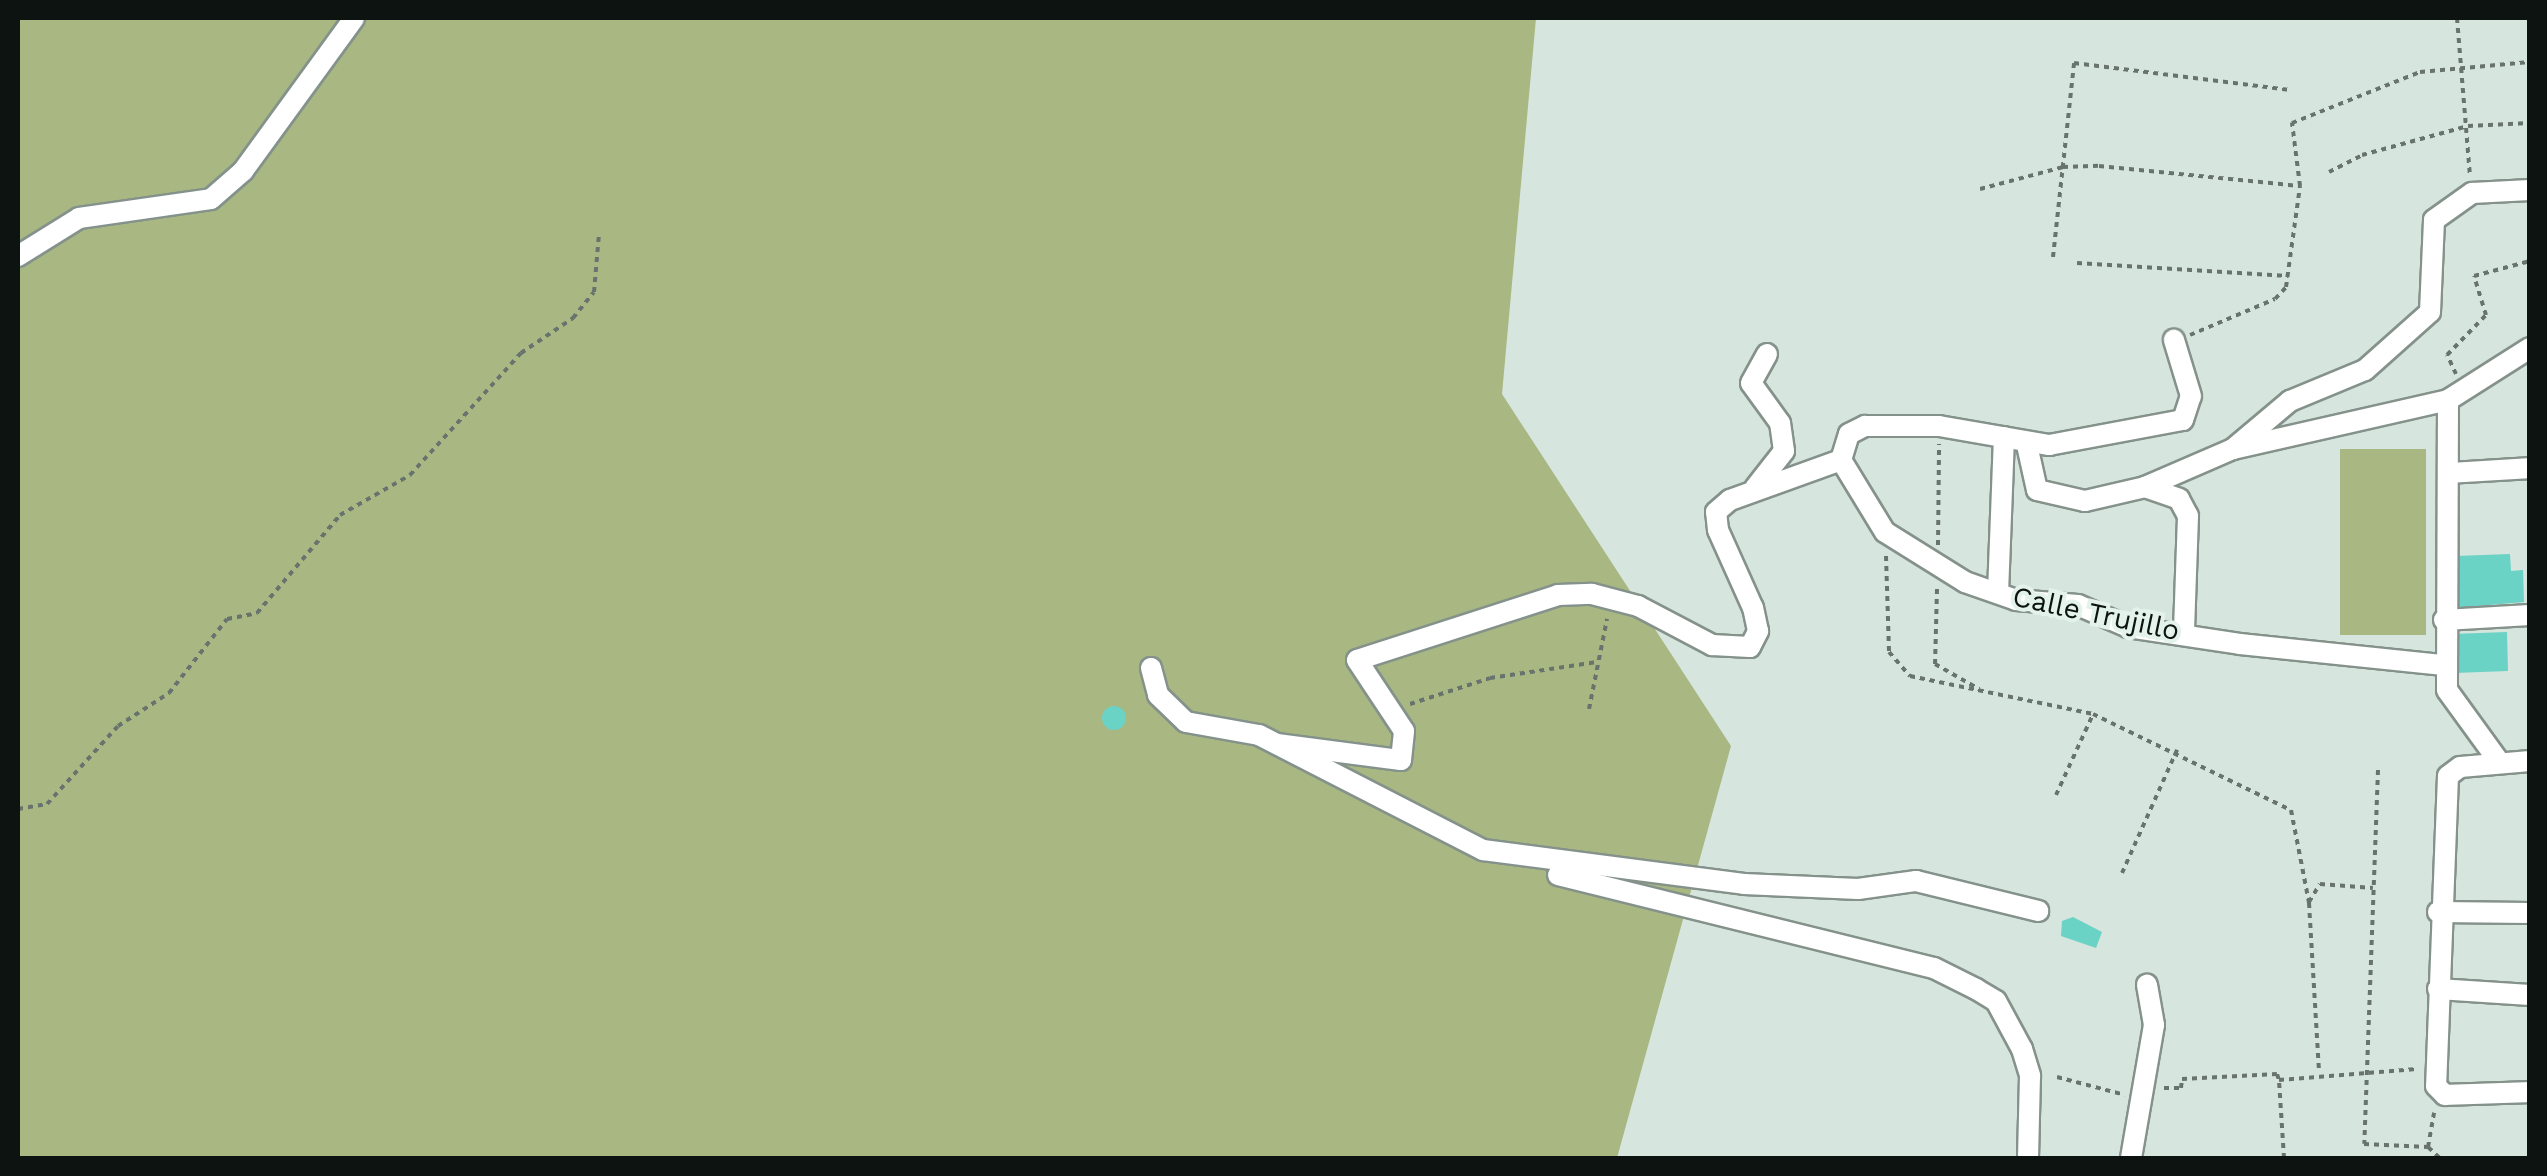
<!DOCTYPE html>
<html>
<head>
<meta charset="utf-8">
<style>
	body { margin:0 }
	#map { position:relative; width:2547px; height:1176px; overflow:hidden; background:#d6e5dd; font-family:"Work Sans",sans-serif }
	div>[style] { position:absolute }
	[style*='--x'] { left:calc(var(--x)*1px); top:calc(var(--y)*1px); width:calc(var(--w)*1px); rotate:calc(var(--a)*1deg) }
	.green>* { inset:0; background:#a9b782 }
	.building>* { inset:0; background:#6bd2c6 }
	.round { border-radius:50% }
	.path>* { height:4px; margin-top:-2px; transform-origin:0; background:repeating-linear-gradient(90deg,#69736e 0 5px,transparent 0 10px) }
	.roads { filter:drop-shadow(2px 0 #84928b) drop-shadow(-2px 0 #84928b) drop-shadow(0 2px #84928b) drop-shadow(0 -2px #84928b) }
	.minor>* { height:20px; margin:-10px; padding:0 10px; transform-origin:10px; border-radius:10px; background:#fff }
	span { translate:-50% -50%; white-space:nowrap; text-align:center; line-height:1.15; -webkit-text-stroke:8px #e3f2ea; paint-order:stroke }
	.street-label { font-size:28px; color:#0d1310 }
	.frame { position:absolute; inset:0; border:20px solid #0d1310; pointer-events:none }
</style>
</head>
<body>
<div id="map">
	<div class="green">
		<i style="clip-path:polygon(18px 18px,1536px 18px,1502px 394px,1731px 746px,1617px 1158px,18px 1158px)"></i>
		<i style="clip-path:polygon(2340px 449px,2426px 449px,2426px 635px,2340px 635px)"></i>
	</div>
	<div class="building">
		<i style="clip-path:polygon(2510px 554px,2511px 571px,2523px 570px,2524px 602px,2455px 608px,2456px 556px)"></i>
		<i style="clip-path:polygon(2507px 632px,2508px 671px,2454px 673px,2452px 634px)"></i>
		<i class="round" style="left:1102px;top:706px;width:24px;height:24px"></i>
		<i style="clip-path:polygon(2073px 917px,2102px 932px,2096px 948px,2061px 936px,2062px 921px)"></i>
	</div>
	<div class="path">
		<i style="--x:2457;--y:18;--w:159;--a:85.3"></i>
		<i style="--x:2329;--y:172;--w:37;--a:-27"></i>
		<i style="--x:2362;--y:155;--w:110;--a:-15.3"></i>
		<i style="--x:2468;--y:126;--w:62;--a:-2.8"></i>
		<i style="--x:1980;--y:189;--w:86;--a:-14.8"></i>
		<i style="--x:2063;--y:167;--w:36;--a:-2"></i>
		<i style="--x:2099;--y:166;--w:202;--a:5.7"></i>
		<i style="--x:2053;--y:257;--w:195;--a:-83.8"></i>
		<i style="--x:2074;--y:63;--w:218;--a:7.1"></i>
		<i style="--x:2077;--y:263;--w:212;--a:3.5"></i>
		<i style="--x:2190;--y:335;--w:92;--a:-23"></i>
		<i style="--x:2275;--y:299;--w:16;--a:-47"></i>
		<i style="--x:2286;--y:287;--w:102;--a:-82.1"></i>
		<i style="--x:2300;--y:186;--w:64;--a:-97.2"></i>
		<i style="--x:2292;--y:123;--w:138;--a:-21.7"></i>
		<i style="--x:2420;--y:72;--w:110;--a:-5.2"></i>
		<i style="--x:2456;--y:374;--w:21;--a:-115"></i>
		<i style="--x:2447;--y:355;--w:56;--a:-45.7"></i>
		<i style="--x:2486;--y:315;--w:41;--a:-107.1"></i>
		<i style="--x:2474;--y:276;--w:58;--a:-15"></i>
		<i style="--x:1938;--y:545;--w:101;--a:-89.4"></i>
		<i style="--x:1886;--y:556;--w:96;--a:88.2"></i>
		<i style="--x:1889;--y:652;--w:32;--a:49"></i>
		<i style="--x:1910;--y:676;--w:187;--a:11.7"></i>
		<i style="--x:2093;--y:714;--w:220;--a:25.9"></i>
		<i style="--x:2291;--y:810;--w:95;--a:79"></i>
		<i style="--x:2309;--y:903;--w:169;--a:86.6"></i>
		<i style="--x:1937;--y:589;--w:75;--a:91.5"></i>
		<i style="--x:1935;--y:664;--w:51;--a:29.6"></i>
		<i style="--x:1410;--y:704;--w:84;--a:-18"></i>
		<i style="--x:1490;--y:678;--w:108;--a:-8.5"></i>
		<i style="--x:1589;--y:709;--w:92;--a:-78.7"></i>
		<i style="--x:2378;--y:770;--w:374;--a:92.1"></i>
		<i style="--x:2364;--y:1144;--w:64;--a:2.7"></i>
		<i style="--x:2428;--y:1147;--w:16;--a:43"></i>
		<i style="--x:2056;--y:795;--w:89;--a:-65.4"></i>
		<i style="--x:18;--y:809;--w:29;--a:-10"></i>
		<i style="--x:47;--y:804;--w:105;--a:-47.7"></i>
		<i style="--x:118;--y:726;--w:61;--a:-32.9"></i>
		<i style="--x:169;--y:693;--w:94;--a:-51.9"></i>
		<i style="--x:227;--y:619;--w:31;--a:-11"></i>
		<i style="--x:257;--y:613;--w:128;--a:-49.7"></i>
		<i style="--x:340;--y:515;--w:81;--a:-29.7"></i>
		<i style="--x:410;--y:475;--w:165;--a:-47.7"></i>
		<i style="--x:521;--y:353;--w:63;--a:-33.9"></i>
		<i style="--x:573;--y:318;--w:33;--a:-51"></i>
		<i style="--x:594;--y:292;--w:58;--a:-85.1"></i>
		<i style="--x:2122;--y:873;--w:135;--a:-65.9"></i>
		<i style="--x:2309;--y:902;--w:21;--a:-59"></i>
		<i style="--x:2320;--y:884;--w:53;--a:4.3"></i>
		<i style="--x:2057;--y:1077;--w:70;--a:14.8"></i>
		<i style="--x:2164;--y:1088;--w:17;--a:0"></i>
		<i style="--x:2181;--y:1088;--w:9;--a:-84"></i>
		<i style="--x:2182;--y:1079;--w:95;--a:-3"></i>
		<i style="--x:2277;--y:1074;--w:6;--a:72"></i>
		<i style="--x:2428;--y:1147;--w:35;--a:-80"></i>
		<i style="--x:2284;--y:1158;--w:78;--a:-93.7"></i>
		<i style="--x:2279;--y:1080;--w:138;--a:-4.6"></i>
		<i style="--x:2519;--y:1158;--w:11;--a:0"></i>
	</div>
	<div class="roads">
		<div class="minor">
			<i style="--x:18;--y:256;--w:72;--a:-31.9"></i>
			<i style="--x:79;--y:218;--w:133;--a:-8.2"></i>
			<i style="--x:211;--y:199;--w:43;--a:-41.2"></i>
			<i style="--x:243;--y:171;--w:189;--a:-54"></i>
			<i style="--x:2448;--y:400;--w:290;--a:90.2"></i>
			<i style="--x:2447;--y:690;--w:90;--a:54"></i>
			<i style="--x:2027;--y:445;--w:46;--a:77.5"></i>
			<i style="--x:2037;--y:490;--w:49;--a:12.9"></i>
			<i style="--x:2085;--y:501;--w:62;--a:-13.1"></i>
			<i style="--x:2145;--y:487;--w:96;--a:-23.4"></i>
			<i style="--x:2233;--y:449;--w:221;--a:-12.8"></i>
			<i style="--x:2448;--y:400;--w:97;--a:-32.4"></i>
			<i style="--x:2233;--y:449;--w:75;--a:-40.1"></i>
			<i style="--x:2290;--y:401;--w:81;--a:-22.5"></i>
			<i style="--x:2365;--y:370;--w:87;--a:-41.7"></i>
			<i style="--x:2430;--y:312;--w:92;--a:-87.5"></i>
			<i style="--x:2434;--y:220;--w:47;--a:-35.4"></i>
			<i style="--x:2472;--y:193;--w:58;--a:-3"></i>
			<i style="--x:1841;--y:460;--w:84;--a:58.6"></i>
			<i style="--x:1885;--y:532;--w:94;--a:32"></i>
			<i style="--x:1965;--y:582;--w:54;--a:19.4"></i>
			<i style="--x:2016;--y:600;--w:62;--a:4.6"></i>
			<i style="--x:2078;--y:605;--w:55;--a:23.7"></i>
			<i style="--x:2128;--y:627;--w:113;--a:8.6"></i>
			<i style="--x:2240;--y:644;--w:205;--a:5.9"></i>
			<i style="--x:2449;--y:473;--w:81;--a:-3.5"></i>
			<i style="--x:2145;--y:487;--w:36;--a:19"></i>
			<i style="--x:2179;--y:499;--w:19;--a:62"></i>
			<i style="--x:2188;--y:516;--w:116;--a:92"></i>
			<i style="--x:1755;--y:488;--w:47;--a:-51.9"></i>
			<i style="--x:1784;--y:451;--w:28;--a:-98"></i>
			<i style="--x:1780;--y:423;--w:49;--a:-125.9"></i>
			<i style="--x:1751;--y:383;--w:33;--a:-61"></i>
			<i style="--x:1998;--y:593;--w:156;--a:-87.8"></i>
			<i style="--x:2444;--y:620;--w:86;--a:-3.3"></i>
			<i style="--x:1151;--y:668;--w:28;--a:75"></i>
			<i style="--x:1158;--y:695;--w:39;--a:44"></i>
			<i style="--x:1186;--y:722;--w:74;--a:10.1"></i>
			<i style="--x:1259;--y:735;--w:252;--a:27.2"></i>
			<i style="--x:1483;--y:850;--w:263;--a:7.4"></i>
			<i style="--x:1744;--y:884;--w:114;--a:2.5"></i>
			<i style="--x:1858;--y:889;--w:59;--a:-7.9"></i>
			<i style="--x:1916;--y:881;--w:126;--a:13.8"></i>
			<i style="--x:1277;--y:744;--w:125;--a:7.4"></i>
			<i style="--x:1401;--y:760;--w:29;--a:-84"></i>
			<i style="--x:1404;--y:731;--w:85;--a:-123.5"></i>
			<i style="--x:1357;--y:660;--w:211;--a:-17.9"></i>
			<i style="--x:1558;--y:595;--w:34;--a:-2"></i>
			<i style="--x:1592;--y:594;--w:48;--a:14.6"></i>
			<i style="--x:1638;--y:606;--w:84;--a:27.8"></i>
			<i style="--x:1712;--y:645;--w:38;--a:3"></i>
			<i style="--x:1750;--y:647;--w:18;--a:-63"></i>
			<i style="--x:1758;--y:631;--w:24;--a:-102"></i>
			<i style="--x:1753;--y:608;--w:85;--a:-114.2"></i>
			<i style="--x:1718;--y:530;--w:18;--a:-96"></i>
			<i style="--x:1716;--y:512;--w:18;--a:-41"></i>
			<i style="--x:1730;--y:500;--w:118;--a:-19.8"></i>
			<i style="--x:1841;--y:460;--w:27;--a:-73"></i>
			<i style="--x:1849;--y:434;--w:18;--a:-27"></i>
			<i style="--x:1865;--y:426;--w:74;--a:0"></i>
			<i style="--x:1939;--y:426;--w:112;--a:9.8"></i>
			<i style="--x:2049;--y:445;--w:136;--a:-10.6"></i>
			<i style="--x:2183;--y:420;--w:25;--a:-72"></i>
			<i style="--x:2191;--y:396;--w:59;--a:-106.9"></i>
			<i style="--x:2530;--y:761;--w:70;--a:175.1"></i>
			<i style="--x:2460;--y:767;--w:15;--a:143"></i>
			<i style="--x:2448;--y:776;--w:310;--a:92.2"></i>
			<i style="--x:2436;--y:1086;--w:13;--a:45"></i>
			<i style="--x:2445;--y:1095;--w:85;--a:-2"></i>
			<i style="--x:1558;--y:875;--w:387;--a:13.9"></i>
			<i style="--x:1934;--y:968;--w:47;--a:26.6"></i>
			<i style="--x:1976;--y:989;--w:23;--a:31"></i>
			<i style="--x:1996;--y:1001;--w:55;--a:61.6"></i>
			<i style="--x:2022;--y:1049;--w:28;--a:73"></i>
			<i style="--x:2030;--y:1076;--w:82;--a:91.4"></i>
			<i style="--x:2438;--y:912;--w:92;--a:0.6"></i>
			<i style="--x:2438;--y:989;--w:92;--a:3.7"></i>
			<i style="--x:2131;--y:1158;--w:135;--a:-80.2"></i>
			<i style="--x:2154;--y:1025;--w:41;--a:-99.9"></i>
		</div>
	</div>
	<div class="street-label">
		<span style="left:2096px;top:614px;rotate:12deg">Calle Trujillo</span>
	</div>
	<div class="frame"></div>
</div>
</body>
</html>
